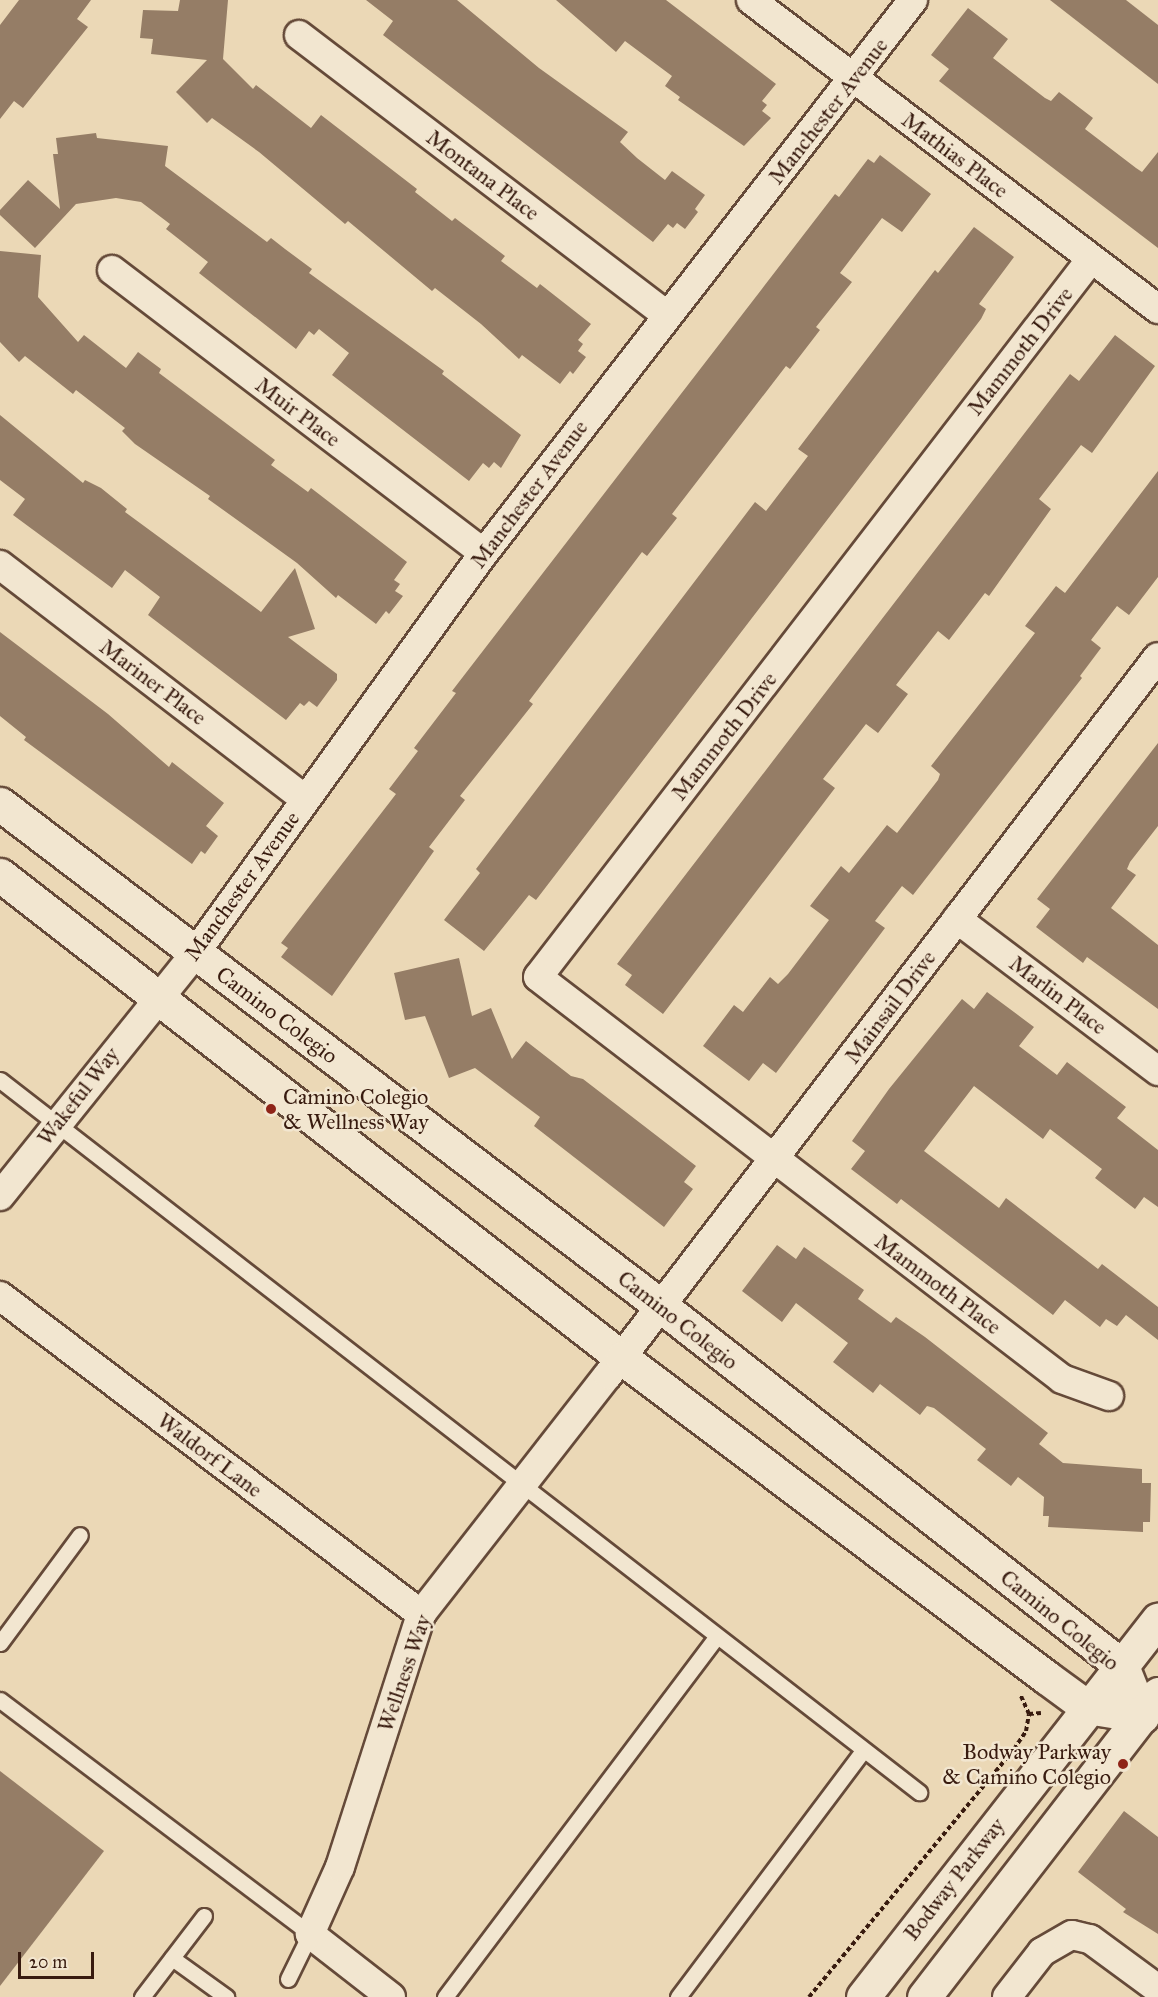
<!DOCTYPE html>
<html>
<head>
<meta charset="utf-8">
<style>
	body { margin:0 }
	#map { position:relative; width:1158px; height:1997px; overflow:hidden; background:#ebd8b6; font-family:"IM FELL Great Primer",serif }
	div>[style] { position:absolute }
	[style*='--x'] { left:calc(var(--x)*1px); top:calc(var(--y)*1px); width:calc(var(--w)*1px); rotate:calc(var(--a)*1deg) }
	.building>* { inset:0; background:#957d66 }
	.path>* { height:4px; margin-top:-2px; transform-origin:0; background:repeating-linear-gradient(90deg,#381b0f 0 4.5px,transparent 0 7.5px) }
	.roads { filter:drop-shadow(2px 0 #654a39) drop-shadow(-2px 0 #654a39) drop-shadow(0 2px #654a39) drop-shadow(0 -2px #654a39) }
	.service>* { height:15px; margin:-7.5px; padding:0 7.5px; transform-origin:7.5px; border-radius:7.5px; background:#f2e6d0 }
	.minor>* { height:28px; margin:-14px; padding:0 14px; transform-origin:14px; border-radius:14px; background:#f2e6d0 }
	.tertiary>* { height:33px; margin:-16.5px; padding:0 16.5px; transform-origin:16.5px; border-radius:16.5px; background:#f2e6d0 }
	.dots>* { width:16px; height:16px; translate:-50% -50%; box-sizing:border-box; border:3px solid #f2e6d0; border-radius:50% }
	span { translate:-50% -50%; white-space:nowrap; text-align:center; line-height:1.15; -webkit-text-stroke:5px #f2e6d0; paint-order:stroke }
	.street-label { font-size:22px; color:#381b0f }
	.poi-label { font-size:22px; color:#381b0f }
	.left { translate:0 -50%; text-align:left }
	.right { translate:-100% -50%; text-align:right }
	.scale { position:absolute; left:18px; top:1952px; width:76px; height:27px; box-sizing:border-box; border:3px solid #381b0f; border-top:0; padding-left:8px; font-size:18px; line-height:21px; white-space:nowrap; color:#381b0f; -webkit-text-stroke:4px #f2e6d0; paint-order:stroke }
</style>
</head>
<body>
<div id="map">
	<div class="building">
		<i style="clip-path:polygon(19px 0,91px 0,77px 19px,88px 27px,23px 108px,14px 101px,0 119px,0 25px)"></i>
		<i style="clip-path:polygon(180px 0,228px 0,223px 59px,253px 89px,256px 85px,311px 128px,321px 115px,417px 189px,415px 192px,452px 221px,455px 218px,505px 256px,501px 261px,537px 288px,540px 284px,591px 324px,578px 340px,583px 344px,578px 351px,586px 357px,573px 374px,570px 371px,560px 384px,522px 355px,519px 359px,481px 324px,435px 288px,432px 291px,348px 221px,345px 224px,259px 152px,212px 118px,207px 123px,176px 92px,207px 60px,151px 54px,153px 39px,140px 38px,143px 10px,178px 11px)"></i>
		<i style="clip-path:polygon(366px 0,457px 0,539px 68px,628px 132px,620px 142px,637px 158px,665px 180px,672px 171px,705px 195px,695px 209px,698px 212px,685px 229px,677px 223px,673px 228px,668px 224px,653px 242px,383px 35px,393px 21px)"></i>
		<i style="clip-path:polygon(556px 0,666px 0,776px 84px,762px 101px,767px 105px,762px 111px,771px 118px,744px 146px,678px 100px,680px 97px,665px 86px,672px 76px,625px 41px,616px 52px)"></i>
		<i style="clip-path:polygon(1050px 0,1126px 0,1158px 25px,1158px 84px)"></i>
		<i style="clip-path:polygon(968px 8px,1008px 39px,993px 58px,1045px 98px,1051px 101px,1059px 92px,1093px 118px,1085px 129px,1136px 168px,1142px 172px,1158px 152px,1158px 248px,939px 81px,949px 69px,931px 55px)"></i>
		<i style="clip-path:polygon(96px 133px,97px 138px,168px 146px,165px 166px,267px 242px,271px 238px,285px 249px,312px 269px,309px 273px,444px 371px,442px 374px,521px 435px,501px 468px,494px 462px,489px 468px,483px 463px,469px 481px,332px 375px,349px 353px,319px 329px,314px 335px,309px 331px,296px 349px,199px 273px,208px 262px,166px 229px,170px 224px,141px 202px,116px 198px,76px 204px,35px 248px,0 215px,0 210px,28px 180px,60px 209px,53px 154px,58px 154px,56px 138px)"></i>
		<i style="clip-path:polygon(880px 155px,931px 194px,902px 232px,882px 218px,840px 273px,852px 282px,816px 327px,820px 330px,790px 369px,786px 366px,672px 514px,677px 518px,647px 556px,642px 552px,529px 701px,533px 704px,460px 796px,465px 800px,429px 847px,434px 851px,332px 996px,281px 957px,288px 948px,281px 943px,396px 794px,389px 789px,418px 751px,414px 748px,456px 693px,452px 691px,835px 194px,839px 197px,868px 159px,874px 163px)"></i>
		<i style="clip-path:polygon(974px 227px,1014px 257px,979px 304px,986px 309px,981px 319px,536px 900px,529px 895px,484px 951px,444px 920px,480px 873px,476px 869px,755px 502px,766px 511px,808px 456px,798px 449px,935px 270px,938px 273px)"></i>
		<i style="clip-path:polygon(0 251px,41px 255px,38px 297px,78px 342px,84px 335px,126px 368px,138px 352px,161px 369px,159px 373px,275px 460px,271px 465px,308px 492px,311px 488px,407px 562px,394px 580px,400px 584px,395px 591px,403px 596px,389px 614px,386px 611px,376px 624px,338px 595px,336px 598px,297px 563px,208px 499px,210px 496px,135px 444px,122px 431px,125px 428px,76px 390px,73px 394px,25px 356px,19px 362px,0 342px)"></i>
		<i style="clip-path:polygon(1115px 335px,1155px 366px,1092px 453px,1081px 445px,1039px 499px,1051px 509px,989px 596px,985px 593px,949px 640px,938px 631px,896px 685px,908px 694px,878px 733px,866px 724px,823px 779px,835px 788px,663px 1014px,625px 985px,632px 975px,617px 964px,1070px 374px,1079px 381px)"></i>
		<i style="clip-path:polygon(0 415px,83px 483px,85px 480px,101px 488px,127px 509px,125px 512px,261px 612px,295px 568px,315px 629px,288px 637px,337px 674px,337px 680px,317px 707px,309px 701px,304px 706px,300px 703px,286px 720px,148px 615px,160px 597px,125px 570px,112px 588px,13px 515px,25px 499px,0 480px)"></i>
		<i style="clip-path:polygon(1158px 471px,1158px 577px,1129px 615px,1117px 606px,1091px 640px,1101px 648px,1080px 676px,1082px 678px,913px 895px,902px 886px,875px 921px,885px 928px,776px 1073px,763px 1063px,749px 1081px,703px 1046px,734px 1005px,743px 1012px,770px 977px,778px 984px,788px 974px,829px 920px,810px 906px,841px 866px,849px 873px,887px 825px,897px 833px,938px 780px,940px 774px,931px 766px,1035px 633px,1025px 626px,1056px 586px,1065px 593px)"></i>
		<i style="clip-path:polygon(0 632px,108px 714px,169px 767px,172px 762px,224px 803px,206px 826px,218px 836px,205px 854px,201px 851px,192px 864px,24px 740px,26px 737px,0 716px)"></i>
		<i style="clip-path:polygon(1158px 743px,1158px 826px,1130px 862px,1127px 869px,1136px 875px,1111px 908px,1158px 945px,1158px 1009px,1087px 957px,1083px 963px,1036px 927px,1050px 909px,1037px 899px)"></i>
		<i style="clip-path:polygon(459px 958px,472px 1016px,491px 1008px,512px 1059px,526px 1041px,571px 1076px,583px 1079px,696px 1166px,684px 1182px,693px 1189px,664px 1227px,534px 1126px,540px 1117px,475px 1068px,449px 1078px,425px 1016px,405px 1020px,394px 973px)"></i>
		<i style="clip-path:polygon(987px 992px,1034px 1027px,1019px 1046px,1057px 1075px,1067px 1062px,1126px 1107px,1117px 1118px,1158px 1150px,1158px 1207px,1144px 1197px,1135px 1209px,1095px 1178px,1102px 1169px,1050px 1129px,1043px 1139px,974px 1086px,924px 1151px,999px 1208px,1006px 1198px,1098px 1269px,1102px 1264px,1158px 1307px,1158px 1340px,1126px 1315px,1117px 1326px,1106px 1319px,1100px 1327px,1065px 1300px,1053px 1315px,901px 1199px,897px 1204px,851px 1169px,865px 1151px,852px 1141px,889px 1089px,962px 999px,974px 1009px)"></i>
		<i style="clip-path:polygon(777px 1245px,796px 1259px,804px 1247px,864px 1290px,858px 1299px,891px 1323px,896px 1317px,925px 1337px,1048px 1433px,1039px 1444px,1063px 1463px,1142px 1469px,1142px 1483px,1151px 1483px,1150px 1522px,1143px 1522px,1143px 1532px,1048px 1527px,1049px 1516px,1043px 1516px,1044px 1497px,1018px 1477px,1011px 1486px,977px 1460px,986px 1449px,934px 1408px,927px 1406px,920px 1415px,880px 1384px,873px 1393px,833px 1362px,848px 1343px,796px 1303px,782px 1322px,742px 1291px)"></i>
		<i style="clip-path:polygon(0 1771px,104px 1851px,0 1986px)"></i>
		<i style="clip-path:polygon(1124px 1811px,1158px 1837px,1158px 1934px,1123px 1912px,1126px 1909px,1078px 1872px)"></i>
	</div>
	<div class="path">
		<i style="--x:1029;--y:1714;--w:12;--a:-5"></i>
		<i style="--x:809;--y:1997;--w:322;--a:-50.4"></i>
		<i style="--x:1014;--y:1749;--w:22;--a:-56"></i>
		<i style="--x:1026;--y:1731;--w:17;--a:-80"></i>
		<i style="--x:1029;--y:1714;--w:20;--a:-114"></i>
	</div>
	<div class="roads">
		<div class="service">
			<i style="--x:0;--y:1080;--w:1163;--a:37.77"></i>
			<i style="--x:0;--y:1643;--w:134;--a:-53.5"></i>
			<i style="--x:0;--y:1700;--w:388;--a:37"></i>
			<i style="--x:310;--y:1934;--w:50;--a:116.1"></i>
			<i style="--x:172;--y:1958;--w:67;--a:35.8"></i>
			<i style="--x:142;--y:1997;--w:102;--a:-52.6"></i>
			<i style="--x:445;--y:1997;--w:450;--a:-53"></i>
			<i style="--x:678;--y:1997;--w:308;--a:-53.1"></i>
		</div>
		<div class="minor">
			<i style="--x:751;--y:0;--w:511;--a:37.21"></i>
			<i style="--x:299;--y:35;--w:462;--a:37.3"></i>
			<i style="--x:1091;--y:259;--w:906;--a:127.6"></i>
			<i style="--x:538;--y:977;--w:660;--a:37.49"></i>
			<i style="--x:1062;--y:1379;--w:50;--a:19.9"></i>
			<i style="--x:112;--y:270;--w:467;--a:37.3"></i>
			<i style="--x:0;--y:565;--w:384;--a:37.5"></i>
			<i style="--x:957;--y:919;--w:252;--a:37.1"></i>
			<i style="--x:0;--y:1196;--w:313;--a:-51.2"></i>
			<i style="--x:196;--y:952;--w:492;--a:-54.2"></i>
			<i style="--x:484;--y:553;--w:700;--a:-52.2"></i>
			<i style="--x:0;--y:1296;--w:528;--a:37.07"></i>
			<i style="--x:391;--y:1997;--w:103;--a:-142.1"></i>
			<i style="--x:310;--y:1934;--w:73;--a:-65.9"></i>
			<i style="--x:340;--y:1867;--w:266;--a:-72.2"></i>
			<i style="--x:421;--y:1614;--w:303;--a:-52"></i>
			<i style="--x:608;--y:1375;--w:904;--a:-52.55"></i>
			<i style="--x:1007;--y:1997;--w:57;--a:-52.1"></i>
			<i style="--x:1042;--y:1952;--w:34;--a:-30"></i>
			<i style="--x:1072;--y:1935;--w:18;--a:13"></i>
			<i style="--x:1090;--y:1939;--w:84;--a:36.3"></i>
		</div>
		<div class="tertiary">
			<i style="--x:0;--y:804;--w:830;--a:37.22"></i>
			<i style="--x:661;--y:1306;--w:585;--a:37.99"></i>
			<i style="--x:1122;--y:1666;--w:54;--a:68.2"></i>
			<i style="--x:0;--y:875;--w:788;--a:37.83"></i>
			<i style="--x:622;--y:1358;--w:531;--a:36.96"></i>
			<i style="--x:1046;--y:1677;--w:51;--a:36.2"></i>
			<i style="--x:1087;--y:1707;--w:56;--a:9.3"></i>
			<i style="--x:863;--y:1997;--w:479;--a:-52"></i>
			<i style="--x:924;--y:1997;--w:383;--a:-52.3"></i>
		</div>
	</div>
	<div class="dots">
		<i style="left:271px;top:1109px;background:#8f2418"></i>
		<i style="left:1123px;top:1764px;background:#8f2418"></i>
	</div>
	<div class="street-label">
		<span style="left:828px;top:111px;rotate:-52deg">Manchester Avenue</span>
		<span style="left:955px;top:155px;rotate:37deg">Mathias Place</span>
		<span style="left:483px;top:175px;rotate:37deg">Montana Place</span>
		<span style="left:1020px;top:351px;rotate:-52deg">Mammoth Drive</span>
		<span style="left:298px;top:412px;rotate:37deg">Muir Place</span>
		<span style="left:529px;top:494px;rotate:-53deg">Manchester Avenue</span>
		<span style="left:153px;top:682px;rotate:37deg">Mariner Place</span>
		<span style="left:724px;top:736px;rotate:-52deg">Mammoth Drive</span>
		<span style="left:242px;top:886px;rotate:-54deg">Manchester Avenue</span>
		<span style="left:1058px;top:995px;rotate:37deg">Marlin Place</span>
		<span style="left:890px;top:1007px;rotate:-53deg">Mainsail Drive</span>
		<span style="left:277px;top:1015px;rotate:37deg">Camino Colegio</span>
		<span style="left:78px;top:1096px;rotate:-52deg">Wakeful Way</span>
		<span style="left:938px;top:1284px;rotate:37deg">Mammoth Place</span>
		<span style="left:678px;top:1320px;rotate:38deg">Camino Colegio</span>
		<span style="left:210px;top:1455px;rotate:37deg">Waldorf Lane</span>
		<span style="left:1060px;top:1620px;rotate:39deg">Camino Colegio</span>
		<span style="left:404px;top:1673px;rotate:-71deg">Wellness Way</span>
		<span style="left:954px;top:1879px;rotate:-52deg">Bodway Parkway</span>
	</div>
	<div class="poi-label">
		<span class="left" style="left:283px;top:1109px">Camino Colegio<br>&amp; Wellness Way</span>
		<span class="right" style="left:1111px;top:1764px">Bodway Parkway<br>&amp; Camino Colegio</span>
	</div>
	<div class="scale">20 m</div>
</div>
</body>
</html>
